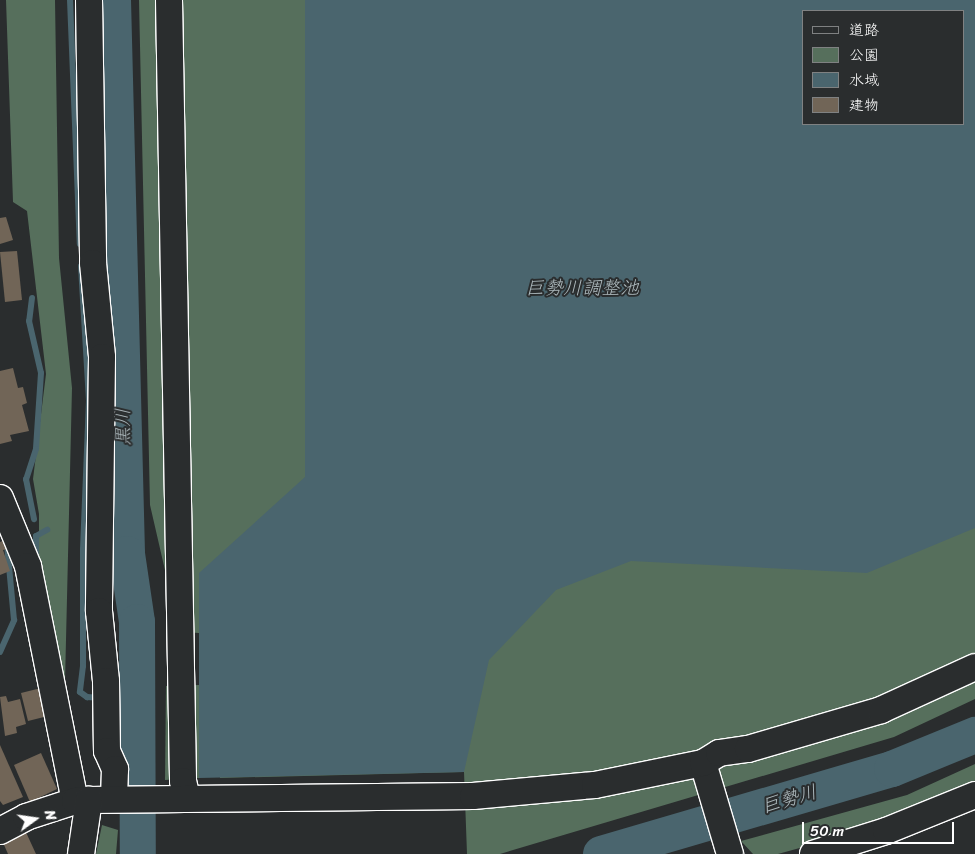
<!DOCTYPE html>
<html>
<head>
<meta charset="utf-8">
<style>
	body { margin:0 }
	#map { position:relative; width:975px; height:854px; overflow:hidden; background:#2a2d2e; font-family:Sriracha,"Klee One",sans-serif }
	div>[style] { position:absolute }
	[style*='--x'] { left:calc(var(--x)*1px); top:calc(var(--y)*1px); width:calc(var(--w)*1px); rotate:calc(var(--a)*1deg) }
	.green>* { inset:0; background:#566f5c }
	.water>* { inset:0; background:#4a656e }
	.stream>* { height:6px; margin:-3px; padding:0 3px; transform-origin:3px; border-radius:3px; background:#4a656e }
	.river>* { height:36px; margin:-18px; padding:0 18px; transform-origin:18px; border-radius:18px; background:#4a656e }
	.building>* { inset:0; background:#716557 }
	.roads { filter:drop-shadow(1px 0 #fff) drop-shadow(-1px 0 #fff) drop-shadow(0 1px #fff) drop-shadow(0 -1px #fff) }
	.minor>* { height:26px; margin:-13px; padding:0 13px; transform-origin:13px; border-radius:13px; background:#2a2d2e }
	span { translate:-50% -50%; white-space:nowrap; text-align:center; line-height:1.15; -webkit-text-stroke:4px #2a2d2e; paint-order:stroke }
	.water-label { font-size:19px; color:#aebabe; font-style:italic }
	.legend { position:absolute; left:802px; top:10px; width:162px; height:115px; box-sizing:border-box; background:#2a2d2e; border:1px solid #7f8182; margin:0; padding:6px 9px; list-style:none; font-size:15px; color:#fff }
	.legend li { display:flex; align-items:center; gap:10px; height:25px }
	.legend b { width:25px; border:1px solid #7f8182 }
	.north { position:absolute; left:10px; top:794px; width:50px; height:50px; -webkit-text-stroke:4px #2a2d2e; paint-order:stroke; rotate:76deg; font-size:14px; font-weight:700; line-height:20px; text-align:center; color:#fff }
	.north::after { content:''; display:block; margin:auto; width:18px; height:22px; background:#fff; clip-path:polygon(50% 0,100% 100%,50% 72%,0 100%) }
	.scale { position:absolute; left:802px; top:822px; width:152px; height:22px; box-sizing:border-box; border:2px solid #fff; border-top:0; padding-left:6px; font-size:15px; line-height:18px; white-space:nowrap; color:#fff; -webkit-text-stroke:4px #2a2d2e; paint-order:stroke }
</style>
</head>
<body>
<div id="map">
	<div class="green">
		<i style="clip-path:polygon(6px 0,55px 0,59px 258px,72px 388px,65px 682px,39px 569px,39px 514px,33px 479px,46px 374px,27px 211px,13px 202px)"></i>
		<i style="clip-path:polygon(139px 0,511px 0,975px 505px,975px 699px,894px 737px,500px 854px,467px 854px,464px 772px,220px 778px,199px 573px,199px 633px,166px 631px,167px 579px,150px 505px)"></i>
		<i style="clip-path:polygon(199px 685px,199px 778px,165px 780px,166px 686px)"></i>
		<i style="clip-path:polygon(975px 764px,975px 787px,879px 826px,778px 854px,753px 854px,741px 841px,907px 795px)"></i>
		<i style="clip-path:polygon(102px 825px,118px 830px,116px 854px,96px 854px)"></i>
	</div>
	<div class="water">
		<i style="clip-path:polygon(evenodd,305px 0,975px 0,975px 528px,867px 573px,631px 561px,556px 590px,489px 660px,464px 772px,199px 778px,199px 573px,305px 477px,305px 0,804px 11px,964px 11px,964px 124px,804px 124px,804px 11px)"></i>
	</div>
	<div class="stream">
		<i style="--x:70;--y:0;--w:244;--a:87.7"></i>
		<i style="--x:81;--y:266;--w:134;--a:86.6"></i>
		<i style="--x:89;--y:400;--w:149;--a:92.3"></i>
		<i style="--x:83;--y:549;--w:117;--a:90"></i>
		<i style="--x:83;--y:666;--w:26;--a:97"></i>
		<i style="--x:80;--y:692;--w:9;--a:36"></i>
		<i style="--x:87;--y:697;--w:14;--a:4"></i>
		<i style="--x:32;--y:298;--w:23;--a:97"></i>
		<i style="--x:29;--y:321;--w:53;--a:77"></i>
		<i style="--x:41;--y:373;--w:76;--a:93.8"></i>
		<i style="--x:36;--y:449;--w:32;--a:108"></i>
		<i style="--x:26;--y:479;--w:41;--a:78.7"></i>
		<i style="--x:36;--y:557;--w:21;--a:-90"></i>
		<i style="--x:36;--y:536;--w:13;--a:-29"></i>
		<i style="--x:0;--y:652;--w:35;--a:-66"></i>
		<i style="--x:14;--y:620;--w:75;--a:-95.3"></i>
		<i style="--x:111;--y:698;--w:26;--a:2"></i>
	</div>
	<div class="river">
		<i style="--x:113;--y:0;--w:554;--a:88.55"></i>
		<i style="--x:127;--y:554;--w:69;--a:81.6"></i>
		<i style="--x:137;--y:622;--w:232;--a:89.8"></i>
		<i style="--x:601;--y:854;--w:303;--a:-16.3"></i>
		<i style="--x:892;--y:769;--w:90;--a:-22.3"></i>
	</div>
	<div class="building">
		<i style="clip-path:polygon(6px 217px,13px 240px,0 244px,0 218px)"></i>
		<i style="clip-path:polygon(17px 251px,22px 300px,5px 302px,0 252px)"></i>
		<i style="clip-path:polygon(13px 368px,18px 388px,23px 387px,27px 403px,22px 405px,29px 431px,10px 435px,12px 441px,0 444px,0 371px)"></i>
		<i style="clip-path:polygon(5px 540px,8px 549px,3px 550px,10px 571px,0 575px,0 542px)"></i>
		<i style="clip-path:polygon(41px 688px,48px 716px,28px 721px,21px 693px)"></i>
		<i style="clip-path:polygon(6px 696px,8px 702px,20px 699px,26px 724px,16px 727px,17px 733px,5px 736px,0 697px)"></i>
		<i style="clip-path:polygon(0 745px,23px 797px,3px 805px,0 801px)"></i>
		<i style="clip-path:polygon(41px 753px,57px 789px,30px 802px,14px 765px)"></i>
		<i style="clip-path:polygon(24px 828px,36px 854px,8px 854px,1px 838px)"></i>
	</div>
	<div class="roads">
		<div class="minor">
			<i style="--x:89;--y:0;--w:263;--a:89.1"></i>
			<i style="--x:93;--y:263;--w:94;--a:84.5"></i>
			<i style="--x:102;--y:357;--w:254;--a:90.7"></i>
			<i style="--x:99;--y:611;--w:70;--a:84.3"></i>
			<i style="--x:106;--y:681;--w:70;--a:89.2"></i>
			<i style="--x:107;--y:751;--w:20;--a:66"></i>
			<i style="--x:115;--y:769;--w:29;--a:92"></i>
			<i style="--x:169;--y:0;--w:781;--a:88.97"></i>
			<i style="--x:183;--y:781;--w:18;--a:77"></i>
			<i style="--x:0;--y:498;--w:74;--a:67.6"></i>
			<i style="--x:28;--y:566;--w:240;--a:78.7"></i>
			<i style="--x:703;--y:763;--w:95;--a:73.5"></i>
			<i style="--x:0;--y:831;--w:30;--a:-28"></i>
			<i style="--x:26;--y:817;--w:52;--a:-18.1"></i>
			<i style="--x:75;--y:801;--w:14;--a:-4"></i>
			<i style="--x:89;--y:800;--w:384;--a:-0.6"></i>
			<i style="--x:473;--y:796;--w:122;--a:-5.2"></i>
			<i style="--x:595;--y:785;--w:110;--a:-11.5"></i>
			<i style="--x:703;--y:763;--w:19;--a:-32"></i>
			<i style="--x:719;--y:753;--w:29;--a:-8"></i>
			<i style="--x:748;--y:749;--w:139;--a:-16.3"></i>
			<i style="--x:881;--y:710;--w:103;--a:-24.6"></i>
			<i style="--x:81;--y:854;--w:55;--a:-81.6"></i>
			<i style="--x:813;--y:854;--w:77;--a:-17.5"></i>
			<i style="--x:886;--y:831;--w:96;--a:-22"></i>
		</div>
	</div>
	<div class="water-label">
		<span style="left:582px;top:288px">巨勢川調整池</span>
		<span style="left:123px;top:427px;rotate:-91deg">黒川</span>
		<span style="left:789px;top:799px;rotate:-16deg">巨勢川</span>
	</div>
	<ul class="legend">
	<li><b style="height:6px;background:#2a2d2e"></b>道路</li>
	<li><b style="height:14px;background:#566f5c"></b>公園</li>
	<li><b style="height:14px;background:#4a656e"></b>水域</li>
	<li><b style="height:14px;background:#716557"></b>建物</li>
	</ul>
	<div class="north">N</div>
	<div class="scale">50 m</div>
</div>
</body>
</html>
